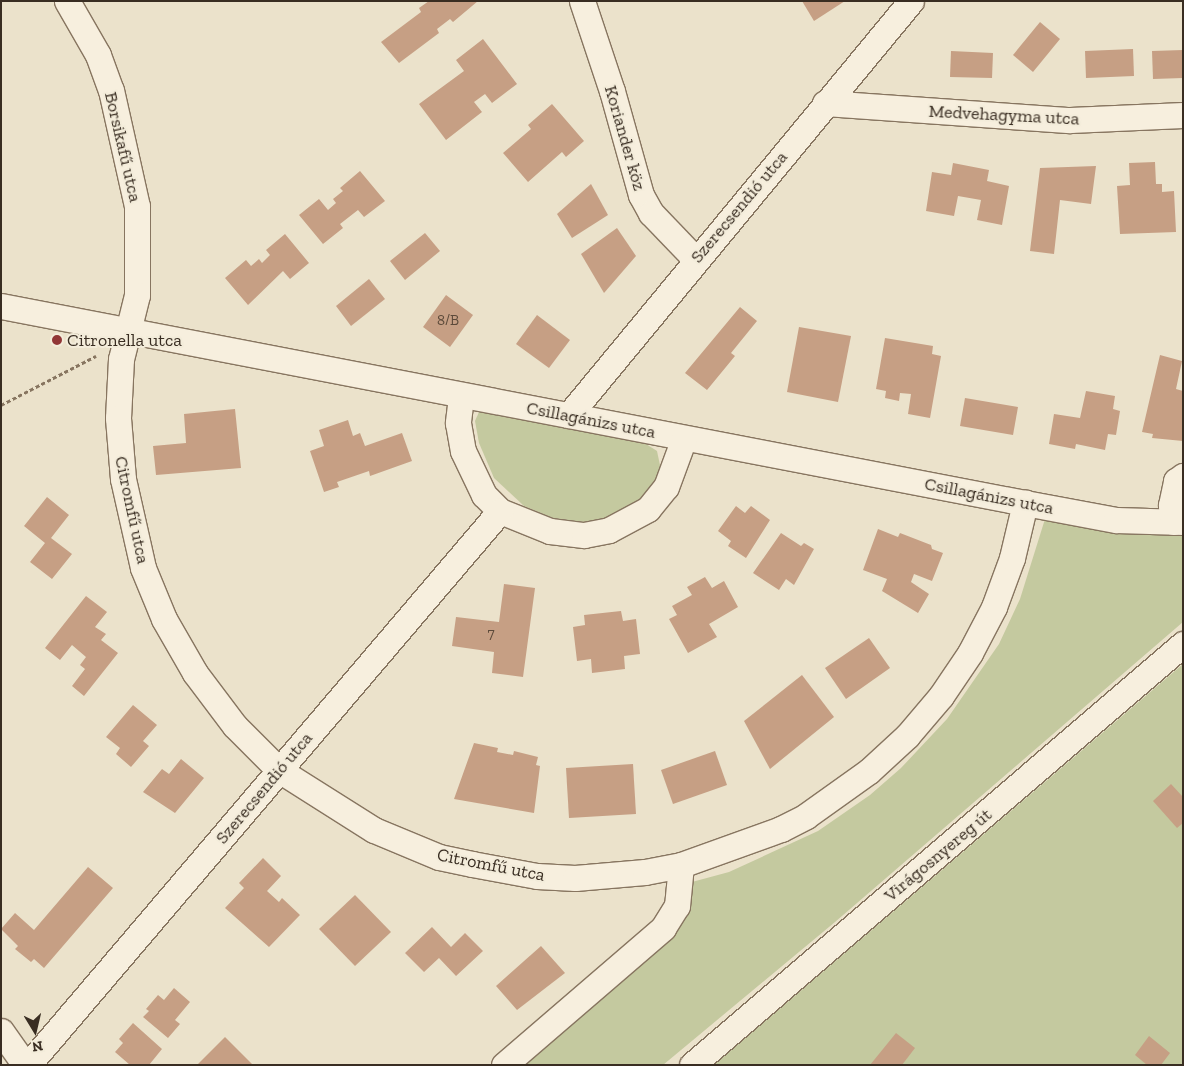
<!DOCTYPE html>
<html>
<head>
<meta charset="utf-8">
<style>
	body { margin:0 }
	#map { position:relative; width:1184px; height:1066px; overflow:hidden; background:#ebe2cb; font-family:"Zilla Slab",serif }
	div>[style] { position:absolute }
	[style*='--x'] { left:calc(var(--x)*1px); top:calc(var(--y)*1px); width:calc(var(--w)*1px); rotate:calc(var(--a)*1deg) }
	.green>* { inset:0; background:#c4c99f }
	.building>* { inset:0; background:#c69f84 }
	.path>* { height:3px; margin-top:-1.5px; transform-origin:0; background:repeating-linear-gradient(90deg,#877560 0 4px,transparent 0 6.5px) }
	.roads { filter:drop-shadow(1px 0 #877560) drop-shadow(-1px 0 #877560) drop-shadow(0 1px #877560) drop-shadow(0 -1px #877560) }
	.minor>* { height:25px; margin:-12.5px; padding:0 12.5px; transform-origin:12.5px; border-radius:12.5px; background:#f7efde }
	.dots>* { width:14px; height:14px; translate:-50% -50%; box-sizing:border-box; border:2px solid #f3ecda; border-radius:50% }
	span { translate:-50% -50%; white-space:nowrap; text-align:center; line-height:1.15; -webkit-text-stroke:4px #f3ecda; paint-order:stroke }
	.number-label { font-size:15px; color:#5c4a3a }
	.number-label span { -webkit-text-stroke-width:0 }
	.street-label { font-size:18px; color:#392d22 }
	.poi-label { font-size:18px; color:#392d22 }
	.left { translate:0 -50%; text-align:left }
	.frame { position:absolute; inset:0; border:2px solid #392d22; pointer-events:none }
	.north { position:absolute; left:10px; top:1006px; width:50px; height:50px; -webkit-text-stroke:4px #f3ecda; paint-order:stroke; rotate:171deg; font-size:14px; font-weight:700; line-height:20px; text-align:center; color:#392d22 }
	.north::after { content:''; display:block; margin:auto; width:18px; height:22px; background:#392d22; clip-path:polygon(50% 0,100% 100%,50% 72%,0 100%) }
</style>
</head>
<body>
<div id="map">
	<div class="green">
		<i style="clip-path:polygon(479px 412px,646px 444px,657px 451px,661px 470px,646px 498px,604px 519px,584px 522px,553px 518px,524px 506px,494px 478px,479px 443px,475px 421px)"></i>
		<i style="clip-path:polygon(1045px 519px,1183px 526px,1183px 622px,835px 922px,663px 1065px,513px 1065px,690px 889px,692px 882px,729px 872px,818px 831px,870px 795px,901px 768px,947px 719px,999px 644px,1020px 599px)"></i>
		<i style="clip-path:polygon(1183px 664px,1183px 1065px,714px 1065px)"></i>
	</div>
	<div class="building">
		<i style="clip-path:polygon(429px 1px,478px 1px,453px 22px,450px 19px,437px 29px,439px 33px,399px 63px,381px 42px,421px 12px,419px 8px)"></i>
		<i style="clip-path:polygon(802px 1px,845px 1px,814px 21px)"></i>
		<i style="clip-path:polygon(1040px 22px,1060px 39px,1033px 72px,1013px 55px)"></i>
		<i style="clip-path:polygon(483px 39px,517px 84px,492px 103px,485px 94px,474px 102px,482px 112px,446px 140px,419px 104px,464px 71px,456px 60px)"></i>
		<i style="clip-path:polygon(1133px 49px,1134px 76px,1086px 78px,1085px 51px)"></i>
		<i style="clip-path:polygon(1183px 50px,1183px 78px,1153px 79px,1152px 51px)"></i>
		<i style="clip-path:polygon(951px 51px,993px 53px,992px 78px,950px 77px)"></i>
		<i style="clip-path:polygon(552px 104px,584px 141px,566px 157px,562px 152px,528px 182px,503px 153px,531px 129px,528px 125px)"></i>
		<i style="clip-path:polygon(1155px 162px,1156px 184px,1162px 184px,1162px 192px,1174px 191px,1176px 232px,1120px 234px,1117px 186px,1130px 185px,1129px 163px)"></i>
		<i style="clip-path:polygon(953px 163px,989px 170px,987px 181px,1009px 186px,1002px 225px,977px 220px,981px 200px,958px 196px,954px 216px,926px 211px,932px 172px,951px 175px)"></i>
		<i style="clip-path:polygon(1096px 166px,1091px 204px,1060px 200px,1054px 254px,1030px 251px,1040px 168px)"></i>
		<i style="clip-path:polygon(360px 171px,385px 201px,364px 217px,358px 210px,340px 224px,343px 228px,323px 244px,299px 215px,319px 199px,328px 210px,336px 203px,333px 199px,343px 191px,340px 188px)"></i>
		<i style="clip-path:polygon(591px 184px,608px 215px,572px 238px,557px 214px)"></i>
		<i style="clip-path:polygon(617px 228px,636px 256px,604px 293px,581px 254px)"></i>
		<i style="clip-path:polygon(425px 233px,440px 251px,405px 280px,390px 261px)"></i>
		<i style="clip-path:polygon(285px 234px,309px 263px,290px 279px,283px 271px,248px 305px,225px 278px,246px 260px,251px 266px,259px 259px,262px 263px,270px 255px,266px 250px)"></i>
		<i style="clip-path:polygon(369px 279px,385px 299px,351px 326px,336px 306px)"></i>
		<i style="clip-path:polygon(446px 295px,473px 315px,450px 347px,423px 327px)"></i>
		<i style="clip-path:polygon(740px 307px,757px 321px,731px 353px,735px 356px,707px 390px,685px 373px)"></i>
		<i style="clip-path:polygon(537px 315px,570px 340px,549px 368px,516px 344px)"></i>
		<i style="clip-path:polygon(799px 327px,851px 336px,838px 402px,787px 392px)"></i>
		<i style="clip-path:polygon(885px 338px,933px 346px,932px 354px,941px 356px,930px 418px,908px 414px,911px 394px,900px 393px,899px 401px,885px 398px,886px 391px,876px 389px)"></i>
		<i style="clip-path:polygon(1160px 355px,1182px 361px,1176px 389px,1183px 391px,1183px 441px,1152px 438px,1153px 434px,1142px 432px)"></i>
		<i style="clip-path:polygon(1086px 391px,1115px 396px,1113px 409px,1120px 411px,1116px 435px,1108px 434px,1105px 450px,1076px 444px,1075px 449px,1049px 444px,1054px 414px,1080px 418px)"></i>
		<i style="clip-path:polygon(965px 398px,1018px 407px,1013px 435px,960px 426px)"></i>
		<i style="clip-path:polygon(235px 409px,241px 468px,156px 475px,153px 446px,186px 443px,184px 414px)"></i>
		<i style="clip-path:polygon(348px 420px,353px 436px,360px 433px,365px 446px,402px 433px,412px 461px,370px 476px,369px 471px,337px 482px,339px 487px,324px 492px,310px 451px,324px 446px,319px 430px)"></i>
		<i style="clip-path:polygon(47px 497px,69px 515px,51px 538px,72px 554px,52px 579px,30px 562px,45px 543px,24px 526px)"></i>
		<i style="clip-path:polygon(736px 506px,745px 513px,751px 506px,770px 520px,746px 558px,728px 546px,731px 541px,718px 531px)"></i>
		<i style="clip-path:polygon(878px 529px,898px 537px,900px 533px,931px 545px,932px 549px,943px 553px,932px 581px,914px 574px,911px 582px,929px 594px,918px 613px,882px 591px,887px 579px,863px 570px)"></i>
		<i style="clip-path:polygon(781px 533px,801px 546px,804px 543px,814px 549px,794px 585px,786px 579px,779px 590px,753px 573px)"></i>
		<i style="clip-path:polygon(705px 577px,712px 588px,724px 581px,738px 607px,709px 624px,717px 637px,688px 653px,669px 619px,677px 615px,672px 606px,692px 595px,687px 587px)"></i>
		<i style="clip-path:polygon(504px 584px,535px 588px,523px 677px,492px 673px,494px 652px,452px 646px,456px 617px,499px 622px)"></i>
		<i style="clip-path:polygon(86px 596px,107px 612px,95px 627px,106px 634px,101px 640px,118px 653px,84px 696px,72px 686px,85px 669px,80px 665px,86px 657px,72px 645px,60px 660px,45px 648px)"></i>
		<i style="clip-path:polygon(621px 611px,623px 621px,636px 619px,640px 654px,624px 656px,625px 669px,592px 673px,591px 659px,577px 661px,573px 627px,585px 625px,584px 615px)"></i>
		<i style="clip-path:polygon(869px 638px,890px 668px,846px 699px,825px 668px)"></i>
		<i style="clip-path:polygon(802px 675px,834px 717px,770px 769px,744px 721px)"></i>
		<i style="clip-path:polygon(133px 705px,157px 725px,143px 741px,149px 746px,131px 767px,116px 754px,120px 748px,106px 737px)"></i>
		<i style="clip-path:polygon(474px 743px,498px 748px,497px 752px,513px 755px,514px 751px,538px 757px,536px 765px,540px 766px,534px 813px,454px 799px)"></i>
		<i style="clip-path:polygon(715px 751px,727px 785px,673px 804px,661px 770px)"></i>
		<i style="clip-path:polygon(181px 759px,204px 778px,175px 813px,143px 792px,162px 769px,169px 774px)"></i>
		<i style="clip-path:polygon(633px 764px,636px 814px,569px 818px,566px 768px)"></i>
		<i style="clip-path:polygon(1171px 784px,1183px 797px,1183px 823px,1177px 828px,1153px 801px)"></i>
		<i style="clip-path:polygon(263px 858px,281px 876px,267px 891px,279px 902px,282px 898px,300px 915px,269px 947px,225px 908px,244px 888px,239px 883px)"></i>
		<i style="clip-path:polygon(88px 867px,113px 888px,44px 968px,34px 959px,31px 962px,15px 949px,18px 946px,1px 929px,15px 913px,34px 930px)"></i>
		<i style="clip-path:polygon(355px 895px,391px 932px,355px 966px,319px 929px)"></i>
		<i style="clip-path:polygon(432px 927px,451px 947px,465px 933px,483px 951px,456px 976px,439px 958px,424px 972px,405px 953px)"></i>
		<i style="clip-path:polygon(541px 946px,565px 973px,517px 1010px,496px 986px)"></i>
		<i style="clip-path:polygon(174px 988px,190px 1002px,175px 1020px,180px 1024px,168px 1038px,143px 1017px,149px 1011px,146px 1009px,158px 995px,164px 1000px)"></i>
		<i style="clip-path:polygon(133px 1023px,162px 1049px,149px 1065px,130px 1065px,115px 1052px,123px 1043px,119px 1039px)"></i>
		<i style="clip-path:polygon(896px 1033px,915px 1048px,902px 1065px,870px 1065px)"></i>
		<i style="clip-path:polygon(1149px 1036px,1170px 1053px,1161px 1065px,1147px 1065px,1135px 1055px)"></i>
		<i style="clip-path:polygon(225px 1037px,253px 1065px,197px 1065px)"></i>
	</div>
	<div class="path">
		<i style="--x:1;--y:405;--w:107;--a:-27.3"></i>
	</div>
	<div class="roads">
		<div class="minor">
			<i style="--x:67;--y:1;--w:62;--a:60.1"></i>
			<i style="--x:98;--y:55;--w:37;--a:70"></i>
			<i style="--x:111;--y:90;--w:119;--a:77.4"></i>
			<i style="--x:137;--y:206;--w:89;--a:90"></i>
			<i style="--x:137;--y:295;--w:66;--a:104"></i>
			<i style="--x:121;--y:359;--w:59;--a:92.9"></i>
			<i style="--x:118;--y:418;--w:61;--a:85.3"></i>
			<i style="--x:123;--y:479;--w:91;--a:77.3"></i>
			<i style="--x:143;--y:568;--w:55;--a:67.6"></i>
			<i style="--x:164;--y:619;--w:62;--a:60.1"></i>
			<i style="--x:195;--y:673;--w:66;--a:53"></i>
			<i style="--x:235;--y:726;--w:62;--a:45"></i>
			<i style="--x:279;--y:770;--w:112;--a:32.3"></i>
			<i style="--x:374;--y:830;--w:70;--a:22.6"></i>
			<i style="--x:439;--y:857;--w:34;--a:12"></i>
			<i style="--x:472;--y:864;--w:66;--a:10.5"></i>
			<i style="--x:537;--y:876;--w:38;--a:3"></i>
			<i style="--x:575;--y:878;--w:70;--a:-4.9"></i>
			<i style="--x:645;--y:872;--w:37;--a:-11"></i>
			<i style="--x:681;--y:865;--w:106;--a:-19.8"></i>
			<i style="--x:781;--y:829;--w:28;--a:-27"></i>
			<i style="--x:806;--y:816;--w:77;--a:-35.5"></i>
			<i style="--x:869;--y:771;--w:52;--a:-42.6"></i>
			<i style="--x:907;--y:736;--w:52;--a:-49.6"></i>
			<i style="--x:941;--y:696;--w:52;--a:-56"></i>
			<i style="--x:970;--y:653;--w:52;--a:-62.4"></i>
			<i style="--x:994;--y:607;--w:52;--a:-69.8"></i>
			<i style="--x:1012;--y:558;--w:57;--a:-76.7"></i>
			<i style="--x:582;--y:1;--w:95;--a:71.6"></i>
			<i style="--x:612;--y:91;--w:108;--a:74.4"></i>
			<i style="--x:641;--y:195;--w:21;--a:61"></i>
			<i style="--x:651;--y:213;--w:65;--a:46.2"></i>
			<i style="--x:825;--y:103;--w:246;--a:4"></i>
			<i style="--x:1070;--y:120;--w:113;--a:-2.5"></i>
			<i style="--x:1;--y:306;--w:1043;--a:10.89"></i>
			<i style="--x:1025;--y:503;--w:93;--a:10.6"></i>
			<i style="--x:1116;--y:520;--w:67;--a:1.7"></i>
			<i style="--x:461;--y:397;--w:26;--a:97"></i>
			<i style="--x:458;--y:423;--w:28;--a:80"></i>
			<i style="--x:463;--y:451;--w:49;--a:64.5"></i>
			<i style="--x:484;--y:495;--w:23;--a:45"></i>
			<i style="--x:500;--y:511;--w:54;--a:21.8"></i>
			<i style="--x:550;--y:531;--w:34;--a:7"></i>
			<i style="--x:584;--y:535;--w:25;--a:-11"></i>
			<i style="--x:609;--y:530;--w:44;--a:-28.3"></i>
			<i style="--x:648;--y:509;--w:28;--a:-51"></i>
			<i style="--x:666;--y:487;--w:52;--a:-69.8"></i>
			<i style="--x:569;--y:415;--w:537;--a:-50.44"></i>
			<i style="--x:1173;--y:522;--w:17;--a:-97"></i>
			<i style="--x:1171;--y:505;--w:25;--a:-78"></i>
			<i style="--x:1176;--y:481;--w:9;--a:-36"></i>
			<i style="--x:1;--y:1031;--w:42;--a:54.8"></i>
			<i style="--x:28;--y:1065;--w:728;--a:-49.57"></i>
			<i style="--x:504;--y:1065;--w:210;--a:-40.7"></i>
			<i style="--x:663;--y:928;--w:26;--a:-58"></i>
			<i style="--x:677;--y:906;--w:41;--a:-84.4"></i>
			<i style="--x:692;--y:1065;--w:647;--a:-40.61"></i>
		</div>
	</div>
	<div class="dots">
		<i style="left:57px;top:340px;background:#913636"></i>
	</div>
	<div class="number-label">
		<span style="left:448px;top:321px">8/B</span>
		<span style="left:491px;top:634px">7</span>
	</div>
	<div class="street-label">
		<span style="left:1004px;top:115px;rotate:3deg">Medvehagyma utca</span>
		<span style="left:625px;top:138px;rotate:74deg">Koriander köz</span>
		<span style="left:123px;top:147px;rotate:77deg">Borsikafű utca</span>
		<span style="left:739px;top:207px;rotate:-50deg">Szerecsendió utca</span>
		<span style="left:591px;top:420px;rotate:11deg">Csillagánizs utca</span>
		<span style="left:989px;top:496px;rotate:11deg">Csillagánizs utca</span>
		<span style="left:132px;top:510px;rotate:78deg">Citromfű utca</span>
		<span style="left:264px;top:788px;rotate:-50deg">Szerecsendió utca</span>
		<span style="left:938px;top:855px;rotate:-40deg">Virágosnyereg út</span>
		<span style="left:491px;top:865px;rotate:11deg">Citromfű utca</span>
	</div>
	<div class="poi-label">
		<span class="left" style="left:67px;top:340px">Citronella utca</span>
	</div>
	<div class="frame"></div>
	<div class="north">N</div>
</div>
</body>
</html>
